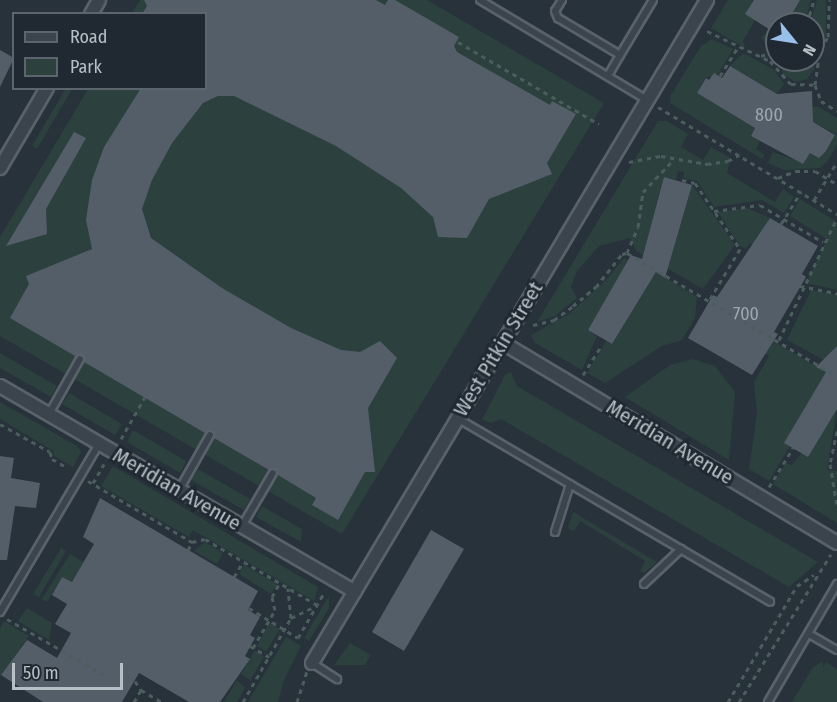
<!DOCTYPE html>
<html>
<head>
<meta charset="utf-8">
<style>
	body { margin:0 }
	#map { position:relative; width:837px; height:702px; overflow:hidden; background:#27323b; font-family:"Fira Sans Condensed",sans-serif }
	div>[style] { position:absolute }
	[style*='--x'] { left:calc(var(--x)*1px); top:calc(var(--y)*1px); width:calc(var(--w)*1px); rotate:calc(var(--a)*1deg) }
	.green>* { inset:0; background:#2c403e }
	.building>* { inset:0; background:#535e69 }
	.path>* { height:3px; margin-top:-1.5px; transform-origin:0; background:repeating-linear-gradient(90deg,#4b5d5d 0 4.5px,transparent 0 9px) }
	.roads { filter:drop-shadow(2px 0 #59626a) drop-shadow(-2px 0 #59626a) drop-shadow(0 2px #59626a) drop-shadow(0 -2px #59626a) }
	.service>* { height:6px; margin:-3px; padding:0 3px; transform-origin:3px; border-radius:3px; background:#3b444c }
	.minor>* { height:12px; margin:-6px; padding:0 6px; transform-origin:6px; border-radius:6px; background:#3b444c }
	span { translate:-50% -50%; white-space:nowrap; text-align:center; line-height:1.15; -webkit-text-stroke:6px #202931; paint-order:stroke }
	.number-label { font-size:18px; color:#9ea7b0 }
	.number-label span { -webkit-text-stroke-width:0 }
	.street-label { font-size:21px; color:#b7bfc7 }
	.legend { position:absolute; left:12px; top:12px; width:195px; height:78px; box-sizing:border-box; background:#202931; border:2px solid #5c656d; margin:0; padding:8px 10px; list-style:none; font-size:18px; color:#b7bfc7 }
	.legend li { display:flex; align-items:center; gap:12px; height:30px }
	.legend b { width:30px; border:2px solid #5c656d }
	.north { position:absolute; left:765px; top:12px; width:60px; height:60px; box-sizing:border-box; background:#202931; border:2px solid #5c656d; border-radius:50%; rotate:120deg; font-size:16px; font-weight:700; line-height:24px; text-align:center; color:#b7bfc7 }
	.north::after { content:''; display:block; margin:auto; width:21px; height:27px; background:#98c0eb; clip-path:polygon(50% 0,100% 100%,50% 72%,0 100%) }
	.scale { position:absolute; left:12px; top:663px; width:111px; height:27px; box-sizing:border-box; border:3px solid #b7bfc7; border-top:0; padding-left:8px; font-size:18px; line-height:21px; white-space:nowrap; color:#b7bfc7; -webkit-text-stroke:4px #202931; paint-order:stroke }
</style>
</head>
<body>
<div id="map">
	<div class="green">
		<i style="clip-path:polygon(140px 0,427px 0,604px 103px,342px 534px,0 336px,0 237px,88px 89px,206px 88px,206px 14px,132px 13px)"></i>
		<i style="clip-path:polygon(728px 0,754px 0,745px 14px,755px 20px,743px 41px,745px 48px,711px 28px)"></i>
		<i style="clip-path:polygon(800px 0,811px 0,805px 22px,790px 16px)"></i>
		<i style="clip-path:polygon(817px 0,826px 0,826px 36px,821px 40px,813px 35px,811px 20px)"></i>
		<i style="clip-path:polygon(777px 23px,777px 48px,770px 49px,761px 37px)"></i>
		<i style="clip-path:polygon(712px 39px,733px 49px,718px 75px,705px 78px,697px 93px,755px 128px,751px 136px,760px 141px,756px 149px,765px 155px,762px 159px,670px 103px,671px 95px,701px 46px)"></i>
		<i style="clip-path:polygon(743px 53px,773px 69px,784px 84px,777px 94px,730px 66px)"></i>
		<i style="clip-path:polygon(779px 60px,798px 60px,813px 65px,814px 69px,807px 79px,795px 82px,783px 74px)"></i>
		<i style="clip-path:polygon(66px 88px,72px 89px,37px 149px,32px 146px)"></i>
		<i style="clip-path:polygon(811px 107px,819px 107px,837px 118px,837px 145px,827px 162px,820px 168px,784px 170px,768px 163px,773px 152px,803px 163px,810px 153px,826px 151px,836px 134px,803px 117px)"></i>
		<i style="clip-path:polygon(658px 121px,667px 121px,688px 134px,681px 147px,703px 160px,711px 147px,731px 158px,727px 173px,775px 202px,783px 189px,794px 197px,784px 213px,762px 200px,714px 207px,697px 181px,683px 178px,684px 172px,678px 171px,676px 180px,664px 177px,643px 255px,636px 251px,630px 238px,599px 246px,577px 271px,571px 287px,577px 298px,555px 316px,537px 322px)"></i>
		<i style="clip-path:polygon(692px 185px,735px 245px,703px 289px,660px 264px,669px 264px)"></i>
		<i style="clip-path:polygon(800px 199px,837px 222px,837px 290px,806px 283px,827px 239px,790px 216px)"></i>
		<i style="clip-path:polygon(747px 208px,770px 218px,754px 246px,750px 243px,746px 249px,739px 245px,718px 212px)"></i>
		<i style="clip-path:polygon(624px 258px,629px 260px,588px 330px,597px 336px,582px 370px,535px 343px,531px 335px,569px 314px,605px 281px)"></i>
		<i style="clip-path:polygon(656px 272px,697px 297px,695px 318px,682px 340px,662px 346px,605px 383px,587px 373px,606px 341px,612px 344px)"></i>
		<i style="clip-path:polygon(811px 290px,837px 295px,837px 346px,824px 360px,787px 340px)"></i>
		<i style="clip-path:polygon(769px 339px,826px 372px,785px 443px,790px 446px,769px 481px,749px 469px,757px 413px,754px 382px,769px 356px,763px 351px)"></i>
		<i style="clip-path:polygon(0 353px,57px 386px,51px 397px,0 368px)"></i>
		<i style="clip-path:polygon(693px 359px,715px 366px,735px 392px,729px 460px,625px 397px,670px 365px)"></i>
		<i style="clip-path:polygon(511px 372px,517px 386px,818px 562px,789px 587px,501px 419px,491px 423px,482px 420px,505px 375px)"></i>
		<i style="clip-path:polygon(69px 393px,122px 424px,115px 435px,62px 404px)"></i>
		<i style="clip-path:polygon(0 402px,77px 446px,81px 452px,73px 467px,54px 456px,53px 451px,0 419px)"></i>
		<i style="clip-path:polygon(837px 409px,827px 470px,837px 471px,837px 523px,773px 484px,786px 463px,792px 465px)"></i>
		<i style="clip-path:polygon(133px 430px,186px 461px,180px 473px,127px 442px)"></i>
		<i style="clip-path:polygon(113px 466px,318px 587px,314px 601px,193px 530px,189px 537px,101px 486px)"></i>
		<i style="clip-path:polygon(198px 469px,250px 499px,244px 510px,191px 480px)"></i>
		<i style="clip-path:polygon(262px 506px,302px 529px,301px 542px,256px 517px)"></i>
		<i style="clip-path:polygon(573px 512px,657px 562px,644px 573px,640px 571px,645px 561px,580px 521px,574px 531px,568px 528px)"></i>
		<i style="clip-path:polygon(205px 542px,223px 553px,217px 564px,194px 551px)"></i>
		<i style="clip-path:polygon(61px 548px,66px 551px,39px 597px,33px 594px)"></i>
		<i style="clip-path:polygon(70px 554px,84px 562px,72px 582px,62px 577px,47px 602px,42px 599px)"></i>
		<i style="clip-path:polygon(244px 565px,277px 584px,271px 594px,239px 574px)"></i>
		<i style="clip-path:polygon(329px 596px,329px 608px,309px 641px,304px 638px)"></i>
		<i style="clip-path:polygon(27px 608px,52px 623px,49px 640px,18px 621px)"></i>
		<i style="clip-path:polygon(4px 621px,29px 636px,0 677px,0 628px)"></i>
		<i style="clip-path:polygon(269px 623px,280px 629px,266px 652px,257px 646px)"></i>
		<i style="clip-path:polygon(286px 637px,301px 646px,284px 680px,278px 702px,248px 702px)"></i>
		<i style="clip-path:polygon(350px 643px,371px 655px,365px 665px,334px 665px)"></i>
		<i style="clip-path:polygon(255px 650px,264px 657px,250px 680px,241px 674px)"></i>
		<i style="clip-path:polygon(823px 661px,823px 668px,826px 662px,837px 669px,837px 702px,792px 702px,813px 667px)"></i>
		<i style="clip-path:polygon(237px 680px,245px 688px,237px 702px,224px 702px)"></i>
	</div>
	<div class="building">
		<i style="clip-path:polygon(144px 0,376px 0,385px 5px,388px 0,395px 0,459px 37px,454px 46px,457px 52px,550px 105px,552px 101px,576px 114px,547px 163px,552px 174px,489px 199px,467px 238px,438px 237px,433px 217px,401px 188px,336px 146px,234px 96px,218px 96px,203px 103px,172px 143px,152px 180px,142px 209px,151px 238px,222px 288px,291px 328px,341px 350px,360px 352px,380px 341px,397px 358px,368px 408px,375px 472px,365px 472px,338px 520px,312px 505px,316px 498px,278px 475px,276px 469px,269px 470px,214px 438px,213px 431px,205px 433px,84px 362px,83px 355px,75px 356px,10px 318px,29px 284px,26px 276px,92px 249px,86px 220px,92px 180px,104px 147px,141px 88px,206px 88px,206px 14px,142px 14px,147px 6px)"></i>
		<i style="clip-path:polygon(754px 0,800px 0,786px 24px,776px 24px,772px 31px,745px 14px)"></i>
		<i style="clip-path:polygon(0 50px,14px 58px,0 87px)"></i>
		<i style="clip-path:polygon(730px 66px,777px 94px,812px 91px,813px 122px,835px 135px,826px 151px,819px 158px,810px 153px,803px 164px,751px 136px,755px 128px,697px 93px,706px 78px,709px 80px,714px 73px,722px 78px)"></i>
		<i style="clip-path:polygon(74px 132px,86px 138px,46px 209px,47px 234px,6px 246px)"></i>
		<i style="clip-path:polygon(664px 177px,692px 185px,665px 278px,656px 272px,612px 344px,588px 330px,631px 255px,642px 259px)"></i>
		<i style="clip-path:polygon(770px 218px,818px 246px,802px 274px,806px 277px,774px 332px,778px 334px,752px 375px,688px 338px,713px 295px,717px 297px)"></i>
		<i style="clip-path:polygon(837px 346px,837px 409px,808px 457px,784px 443px,826px 372px,816px 367px)"></i>
		<i style="clip-path:polygon(0 456px,14px 458px,11px 478px,40px 483px,36px 508px,15px 506px,7px 560px,0 560px)"></i>
		<i style="clip-path:polygon(100px 498px,258px 591px,248px 610px,260px 617px,250px 635px,255px 638px,245px 656px,250px 659px,220px 702px,189px 702px,139px 673px,122px 702px,43px 702px,1px 675px,27px 640px,57px 658px,71px 633px,55px 624px,67px 604px,52px 595px,62px 577px,72px 582px,94px 544px,83px 537px)"></i>
		<i style="clip-path:polygon(431px 530px,464px 549px,404px 651px,372px 632px)"></i>
	</div>
	<div class="path">
		<i style="--x:807;--y:24;--w:25;--a:-74"></i>
		<i style="--x:707;--y:31;--w:70;--a:25.5"></i>
		<i style="--x:770;--y:61;--w:31;--a:48"></i>
		<i style="--x:791;--y:84;--w:24;--a:2"></i>
		<i style="--x:815;--y:85;--w:17;--a:69"></i>
		<i style="--x:821;--y:101;--w:19;--a:32"></i>
		<i style="--x:458;--y:42;--w:163;--a:30.2"></i>
		<i style="--x:761;--y:56;--w:17;--a:-21"></i>
		<i style="--x:720;--y:76;--w:34;--a:-58"></i>
		<i style="--x:815;--y:85;--w:36;--a:-82"></i>
		<i style="--x:820;--y:49;--w:14;--a:-56"></i>
		<i style="--x:828;--y:37;--w:37;--a:-88"></i>
		<i style="--x:658;--y:107;--w:209;--a:30.9"></i>
		<i style="--x:629;--y:162;--w:33;--a:-11"></i>
		<i style="--x:661;--y:156;--w:47;--a:9.9"></i>
		<i style="--x:707;--y:164;--w:21;--a:-8"></i>
		<i style="--x:728;--y:161;--w:13;--a:-29"></i>
		<i style="--x:778;--y:178;--w:18;--a:-22"></i>
		<i style="--x:795;--y:171;--w:20;--a:0"></i>
		<i style="--x:815;--y:171;--w:26;--a:31"></i>
		<i style="--x:682;--y:180;--w:13;--a:13"></i>
		<i style="--x:695;--y:183;--w:80;--a:55.7"></i>
		<i style="--x:740;--y:249;--w:58;--a:121"></i>
		<i style="--x:814;--y:200;--w:44;--a:-58.8"></i>
		<i style="--x:714;--y:211;--w:46;--a:-7.4"></i>
		<i style="--x:760;--y:205;--w:73;--a:30.4"></i>
		<i style="--x:781;--y:224;--w:38;--a:-58"></i>
		<i style="--x:627;--y:253;--w:243;--a:30.4"></i>
		<i style="--x:800;--y:286;--w:38;--a:11"></i>
		<i style="--x:533;--y:325;--w:22;--a:-13"></i>
		<i style="--x:554;--y:320;--w:24;--a:-36"></i>
		<i style="--x:573;--y:306;--w:30;--a:-40"></i>
		<i style="--x:596;--y:287;--w:42;--a:-51.8"></i>
		<i style="--x:622;--y:254;--w:5;--a:-11"></i>
		<i style="--x:627;--y:253;--w:28;--a:-67"></i>
		<i style="--x:638;--y:227;--w:35;--a:-82"></i>
		<i style="--x:643;--y:192;--w:44;--a:-46.8"></i>
		<i style="--x:779;--y:340;--w:135;--a:-64.6"></i>
		<i style="--x:583;--y:375;--w:36;--a:-58"></i>
		<i style="--x:0;--y:424;--w:57;--a:29.2"></i>
		<i style="--x:50;--y:452;--w:7;--a:74"></i>
		<i style="--x:52;--y:459;--w:18;--a:29"></i>
		<i style="--x:837;--y:431;--w:34;--a:102"></i>
		<i style="--x:830;--y:464;--w:43;--a:80.5"></i>
		<i style="--x:121;--y:439;--w:48;--a:-60.3"></i>
		<i style="--x:88;--y:481;--w:121;--a:30.4"></i>
		<i style="--x:93;--y:483;--w:22;--a:-60"></i>
		<i style="--x:769;--y:487;--w:46;--a:-58.4"></i>
		<i style="--x:188;--y:550;--w:9;--a:-63"></i>
		<i style="--x:192;--y:542;--w:13;--a:-13"></i>
		<i style="--x:205;--y:539;--w:130;--a:30.5"></i>
		<i style="--x:234;--y:577;--w:17;--a:-59"></i>
		<i style="--x:249;--y:608;--w:57;--a:31.5"></i>
		<i style="--x:298;--y:638;--w:54;--a:-60.1"></i>
		<i style="--x:291;--y:618;--w:28;--a:-26"></i>
		<i style="--x:7;--y:619;--w:116;--a:29.9"></i>
		<i style="--x:250;--y:646;--w:22;--a:30"></i>
		<i style="--x:253;--y:648;--w:44;--a:-59.9"></i>
		<i style="--x:275;--y:610;--w:13;--a:-103"></i>
		<i style="--x:272;--y:597;--w:15;--a:-62"></i>
		<i style="--x:135;--y:681;--w:11;--a:56"></i>
		<i style="--x:141;--y:690;--w:24;--a:30"></i>
		<i style="--x:134;--y:702;--w:14;--a:-60"></i>
		<i style="--x:243;--y:702;--w:97;--a:-60.3"></i>
		<i style="--x:291;--y:618;--w:30;--a:-96"></i>
		<i style="--x:297;--y:702;--w:32;--a:-72"></i>
		<i style="--x:728;--y:702;--w:135;--a:-59.3"></i>
		<i style="--x:797;--y:586;--w:20;--a:-33"></i>
		<i style="--x:739;--y:702;--w:174;--a:-58.1"></i>
	</div>
	<div class="roads">
		<div class="service">
			<i style="--x:480;--y:0;--w:195;--a:30.9"></i>
			<i style="--x:562;--y:0;--w:13;--a:122"></i>
			<i style="--x:555;--y:11;--w:8;--a:67"></i>
			<i style="--x:558;--y:18;--w:72;--a:30.8"></i>
			<i style="--x:620;--y:55;--w:24;--a:120"></i>
			<i style="--x:620;--y:55;--w:64;--a:-59"></i>
			<i style="--x:49;--y:414;--w:63;--a:-60.6"></i>
			<i style="--x:457;--y:418;--w:363;--a:30.4"></i>
			<i style="--x:179;--y:490;--w:63;--a:-60.6"></i>
			<i style="--x:242;--y:526;--w:61;--a:-59.7"></i>
			<i style="--x:555;--y:532;--w:50;--a:-72.6"></i>
			<i style="--x:644;--y:584;--w:51;--a:-43.4"></i>
			<i style="--x:0;--y:612;--w:195;--a:-59.5"></i>
			<i style="--x:809;--y:634;--w:32;--a:30"></i>
			<i style="--x:312;--y:663;--w:30;--a:33"></i>
			<i style="--x:768;--y:702;--w:137;--a:-59.7"></i>
		</div>
		<div class="minor">
			<i style="--x:91;--y:14;--w:16;--a:-60"></i>
			<i style="--x:0;--y:168;--w:93;--a:-59.6"></i>
			<i style="--x:503;--y:343;--w:389;--a:30.9"></i>
			<i style="--x:0;--y:386;--w:410;--a:30.1"></i>
			<i style="--x:312;--y:663;--w:772;--a:-59.21"></i>
		</div>
	</div>
	<div class="number-label">
		<span style="left:769px;top:115px">800</span>
		<span style="left:746px;top:314px">700</span>
	</div>
	<div class="street-label">
		<span style="left:498px;top:349px;rotate:-59deg">West Pitkin Street</span>
		<span style="left:670px;top:442px;rotate:31deg">Meridian Avenue</span>
		<span style="left:177px;top:489px;rotate:30deg">Meridian Avenue</span>
	</div>
	<ul class="legend">
	<li><b style="height:8px;background:#3b444c"></b>Road</li>
	<li><b style="height:16px;background:#2c403e"></b>Park</li>
	</ul>
	<div class="north">N</div>
	<div class="scale">50 m</div>
</div>
</body>
</html>
